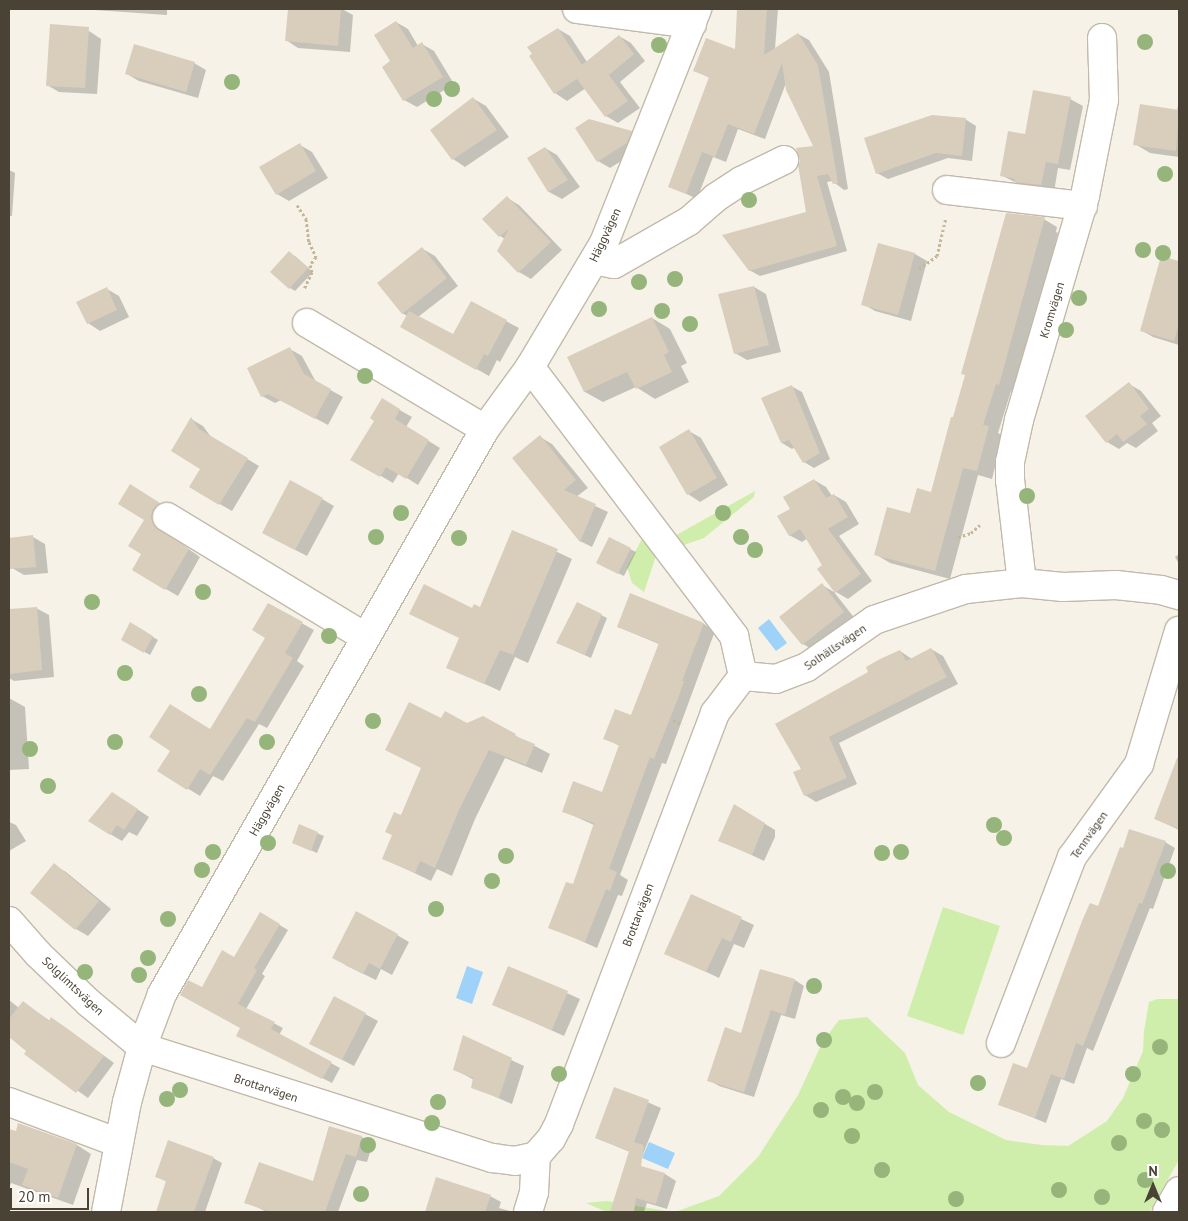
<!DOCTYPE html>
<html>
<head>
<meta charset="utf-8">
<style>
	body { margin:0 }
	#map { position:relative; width:1188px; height:1221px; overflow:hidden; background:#f6f2e8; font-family:"PT Sans",sans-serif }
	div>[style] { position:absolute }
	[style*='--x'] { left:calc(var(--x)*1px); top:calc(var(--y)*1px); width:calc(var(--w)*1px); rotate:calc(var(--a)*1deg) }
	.green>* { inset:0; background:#cfeeac }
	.water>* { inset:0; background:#9ed2f8 }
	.shadow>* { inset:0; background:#0003 }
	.building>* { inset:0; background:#d9cebc }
	.path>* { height:3px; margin-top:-1.5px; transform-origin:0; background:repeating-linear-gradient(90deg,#c6b698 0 2.5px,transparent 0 5px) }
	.roads { filter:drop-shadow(1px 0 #c2baa9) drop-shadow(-1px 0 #c2baa9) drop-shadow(0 1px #c2baa9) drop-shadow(0 -1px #c2baa9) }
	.minor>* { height:28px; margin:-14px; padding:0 14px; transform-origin:14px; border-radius:14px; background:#fff }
	.trees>* { width:16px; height:16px; margin:-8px; border-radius:50%; background:#95b57b }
	span { translate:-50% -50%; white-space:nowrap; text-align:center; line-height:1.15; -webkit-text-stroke:4px #fff; paint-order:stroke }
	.street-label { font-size:12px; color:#4a4235 }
	.frame { position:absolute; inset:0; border:10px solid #4a4235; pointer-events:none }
	.north { position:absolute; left:1128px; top:1161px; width:50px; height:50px; -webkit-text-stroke:4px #fff; paint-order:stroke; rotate:0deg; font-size:14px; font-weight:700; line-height:20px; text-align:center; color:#4a4235 }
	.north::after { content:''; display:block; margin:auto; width:18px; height:22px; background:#4a4235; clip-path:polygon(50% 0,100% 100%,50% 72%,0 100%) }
	.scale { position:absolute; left:10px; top:1188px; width:79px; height:22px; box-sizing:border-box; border:2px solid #4a4235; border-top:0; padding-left:6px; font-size:15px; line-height:18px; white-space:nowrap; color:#4a4235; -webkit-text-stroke:4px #fff; paint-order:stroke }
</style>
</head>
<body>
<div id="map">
	<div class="green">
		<i style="clip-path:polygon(755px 491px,754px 497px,704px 538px,678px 547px,671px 538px)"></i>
		<i style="clip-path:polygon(643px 537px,657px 553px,644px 592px,632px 583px,627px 567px)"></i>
		<i style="clip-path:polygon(943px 907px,1000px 926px,963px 1035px,907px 1016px)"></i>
		<i style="clip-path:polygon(1157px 999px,1179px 999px,1179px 1160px,1149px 1212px,675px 1212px,719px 1196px,758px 1157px,798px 1095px,822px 1043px,839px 1020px,867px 1017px,905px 1053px,918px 1085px,949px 1112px,1006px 1140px,1042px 1145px,1068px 1146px,1107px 1121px,1123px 1098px,1143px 1051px,1144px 1031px,1149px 1002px)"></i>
		<i style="clip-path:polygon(607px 1201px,673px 1212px,607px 1212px,586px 1203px)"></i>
	</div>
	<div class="water">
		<i style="clip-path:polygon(769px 619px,787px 643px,776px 651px,758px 628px)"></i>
		<i style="clip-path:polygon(467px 966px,483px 972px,472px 1004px,456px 998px)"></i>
		<i style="clip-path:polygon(649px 1142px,675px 1153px,668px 1169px,642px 1158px)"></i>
	</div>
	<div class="shadow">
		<i style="clip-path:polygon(80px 9px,167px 9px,167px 15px)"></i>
		<i style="clip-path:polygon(289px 9px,342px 9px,353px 15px,350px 52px,298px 48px,286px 40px)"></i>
		<i style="clip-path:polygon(738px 9px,778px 9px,775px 49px,798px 34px,809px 40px,829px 72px,848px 189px,844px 190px,832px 181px,827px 182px,847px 251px,760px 276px,749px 270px,807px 213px,801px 161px,815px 147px,786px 83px,765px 139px,738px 129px,726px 162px,713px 157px,697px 199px,670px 186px,710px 78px,695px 71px,736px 51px)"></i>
		<i style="clip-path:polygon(396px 22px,408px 29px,418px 46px,422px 44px,434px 51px,454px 84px,417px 107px,404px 100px,392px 62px)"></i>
		<i style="clip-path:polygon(558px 29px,570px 36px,587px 62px,619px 36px,631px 43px,645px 61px,620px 82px,640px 108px,618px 123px,606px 116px,586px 88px,567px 101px,555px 93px)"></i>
		<i style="clip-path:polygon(89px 31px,101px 39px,97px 94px,59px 92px,47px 85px)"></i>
		<i style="clip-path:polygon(194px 63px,206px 70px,198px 98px,139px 81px,127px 74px)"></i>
		<i style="clip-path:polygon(474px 99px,486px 106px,509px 137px,465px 167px,453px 159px,431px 130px)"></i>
		<i style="clip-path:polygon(1070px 99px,1083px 106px,1070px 170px,1058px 168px,1054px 192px,1028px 189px,1001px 175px,1026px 136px)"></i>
		<i style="clip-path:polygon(1179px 101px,1179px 157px,1150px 153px,1135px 144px,1177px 111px)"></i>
		<i style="clip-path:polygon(965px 119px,976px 126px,972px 161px,948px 158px,888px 179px,877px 173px)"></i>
		<i style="clip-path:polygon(631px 132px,643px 139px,639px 150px,610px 168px,598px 161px)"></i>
		<i style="clip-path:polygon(300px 145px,312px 152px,328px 178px,289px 201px,277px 194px)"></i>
		<i style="clip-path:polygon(545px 148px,557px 155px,580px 187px,562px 199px,549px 192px,529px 159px)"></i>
		<i style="clip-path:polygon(9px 170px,15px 173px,12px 216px,9px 216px)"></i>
		<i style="clip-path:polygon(507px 198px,519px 205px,562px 250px,531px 279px,519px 272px,499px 251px,505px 239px,500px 236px)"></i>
		<i style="clip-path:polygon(1042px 218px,1057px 227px,1056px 232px,1058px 233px,1015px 392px,1011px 391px,998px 433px,1003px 436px,992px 479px,978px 475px,950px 579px,890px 563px,875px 554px,932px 493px,954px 419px)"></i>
		<i style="clip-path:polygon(879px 245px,915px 254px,927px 261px,911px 321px,875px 311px,863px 304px)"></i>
		<i style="clip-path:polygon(423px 249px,435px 256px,458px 286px,418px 317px,454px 335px,471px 303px,519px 328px,500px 362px,497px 360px,489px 376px,402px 327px,407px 316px,402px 313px)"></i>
		<i style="clip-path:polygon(295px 256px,313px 272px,295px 291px,290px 288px)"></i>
		<i style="clip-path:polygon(1162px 258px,1179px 263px,1179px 345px,1153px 337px,1141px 330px)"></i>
		<i style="clip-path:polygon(754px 287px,766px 294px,781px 352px,747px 360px,735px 353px)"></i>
		<i style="clip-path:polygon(107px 289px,119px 296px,129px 317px,100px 331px,88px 323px)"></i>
		<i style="clip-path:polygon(652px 318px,670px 329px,687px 363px,681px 366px,689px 382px,655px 399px,636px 387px,603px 402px,585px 392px,569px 358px)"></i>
		<i style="clip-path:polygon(290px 349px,302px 356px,316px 382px,343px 397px,328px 425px,281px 400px,275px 403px,262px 396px)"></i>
		<i style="clip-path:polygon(1129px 384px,1141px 391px,1161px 416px,1152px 423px,1158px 431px,1136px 448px,1127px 443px,1119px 449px,1107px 442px)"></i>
		<i style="clip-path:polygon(791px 386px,802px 392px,830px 459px,814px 468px,804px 462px,795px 447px,792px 449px,782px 443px)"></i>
		<i style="clip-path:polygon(382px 400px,412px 417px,406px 427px,440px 448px,418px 485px,399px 473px,393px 483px,352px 459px,375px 420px)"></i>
		<i style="clip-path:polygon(191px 419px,203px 426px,211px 437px,259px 466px,232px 511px,190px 487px,202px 469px)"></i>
		<i style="clip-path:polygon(689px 431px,701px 438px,728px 485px,700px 502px,688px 494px)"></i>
		<i style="clip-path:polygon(540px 437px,552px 444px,588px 488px,576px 497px,608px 512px,592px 547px,580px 541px)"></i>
		<i style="clip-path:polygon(814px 480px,826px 487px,832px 496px,834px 495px,846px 502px,859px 524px,839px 536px,872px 581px,848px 599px,836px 592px,808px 538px,802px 542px,789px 535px,792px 509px)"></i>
		<i style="clip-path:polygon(143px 493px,171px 511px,163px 525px,166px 533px,200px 557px,178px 596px,133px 570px,143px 553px,145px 519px)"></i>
		<i style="clip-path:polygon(322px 499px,334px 506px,307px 556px,276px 540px)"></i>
		<i style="clip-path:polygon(513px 531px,572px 559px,528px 663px,515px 657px,500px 691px,448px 667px,473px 609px,480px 608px)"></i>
		<i style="clip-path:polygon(33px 537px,45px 544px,48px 573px,24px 575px,12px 568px,9px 539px)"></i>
		<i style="clip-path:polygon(630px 549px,636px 552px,624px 576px,603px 566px)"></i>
		<i style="clip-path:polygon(1179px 554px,1179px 564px,1175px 557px)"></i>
		<i style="clip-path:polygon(822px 585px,834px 592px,856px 620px,815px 651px,803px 644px,781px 617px)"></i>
		<i style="clip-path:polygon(269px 605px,314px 630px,297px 661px,304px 666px,267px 728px,259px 724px,223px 781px,213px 776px,200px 796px,159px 771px,211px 731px,267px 637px)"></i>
		<i style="clip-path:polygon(36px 608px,49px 615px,54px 677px,14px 681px,9px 678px,9px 610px)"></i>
		<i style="clip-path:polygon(601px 615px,607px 618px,591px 658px,558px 643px)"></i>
		<i style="clip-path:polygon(131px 624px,158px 640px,150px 655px,122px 639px)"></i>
		<i style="clip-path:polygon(704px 624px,715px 631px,666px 764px,662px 763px,620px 875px,628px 880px,622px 896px,618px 895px,597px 948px,550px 927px,574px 886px,594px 825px,563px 811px,603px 794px,620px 746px,604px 738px,631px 716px,659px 644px,618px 627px)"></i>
		<i style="clip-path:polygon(931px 649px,943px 656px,958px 684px,839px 743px,857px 784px,816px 802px,805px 795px,802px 769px,870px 672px,900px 651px,912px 659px)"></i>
		<i style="clip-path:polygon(9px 698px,25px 707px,29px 769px,9px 770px)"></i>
		<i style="clip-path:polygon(482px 718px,550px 754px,542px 773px,505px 758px,475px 819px,452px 876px,437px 869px,431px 881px,383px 858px,442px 720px,467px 724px)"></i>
		<i style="clip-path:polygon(1179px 755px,1179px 830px,1156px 819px)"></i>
		<i style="clip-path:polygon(125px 801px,149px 817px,137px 836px,129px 832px,122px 841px,110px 834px)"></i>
		<i style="clip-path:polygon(747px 813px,775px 830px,775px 837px,764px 861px,720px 840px)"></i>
		<i style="clip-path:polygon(9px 822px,16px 825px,26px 841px,9px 851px)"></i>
		<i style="clip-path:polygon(300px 826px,324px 836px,317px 853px,299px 845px)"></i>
		<i style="clip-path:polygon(1165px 842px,1175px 848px,1153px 909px,1150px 908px,1093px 1051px,1087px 1048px,1074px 1084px,1061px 1079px,1046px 1123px,999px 1104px,1028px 1070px,1123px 849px)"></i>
		<i style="clip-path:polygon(54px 865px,66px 872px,111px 909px,88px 936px,76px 929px,31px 893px)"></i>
		<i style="clip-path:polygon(692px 896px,754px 925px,744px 948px,734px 944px,719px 978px,666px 953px)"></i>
		<i style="clip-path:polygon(261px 914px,288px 930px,262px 974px,265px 976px,246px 1009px,283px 1028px,279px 1035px,340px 1068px,332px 1083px,247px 1040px,241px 1028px,202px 988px,234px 959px)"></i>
		<i style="clip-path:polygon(397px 935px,409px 942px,392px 975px,381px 969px,376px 980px,345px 965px)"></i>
		<i style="clip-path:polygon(509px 967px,580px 999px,564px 1036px,493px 1004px)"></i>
		<i style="clip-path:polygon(795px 980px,804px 986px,795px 1019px,781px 1015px,754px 1097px,719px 1086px,709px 1080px,742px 1034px)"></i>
		<i style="clip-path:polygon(9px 1000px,19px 1008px,23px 1002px,50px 1021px,52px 1019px,62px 1025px,114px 1063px,88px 1098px,26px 1054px,28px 1050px,9px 1036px)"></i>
		<i style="clip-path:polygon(365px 1014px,378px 1021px,354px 1066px,323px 1050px)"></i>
		<i style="clip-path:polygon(463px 1037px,524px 1066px,512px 1104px,473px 1087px,474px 1080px,454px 1069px)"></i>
		<i style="clip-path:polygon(615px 1088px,661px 1108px,642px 1157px,596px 1138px)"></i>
		<i style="clip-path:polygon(19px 1124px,77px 1145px,91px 1154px,73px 1205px,11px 1183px,9px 1189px,9px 1130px,16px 1133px)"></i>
		<i style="clip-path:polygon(362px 1137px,373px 1143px,367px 1162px,357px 1160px,338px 1212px,267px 1212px,246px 1202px,314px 1183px)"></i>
		<i style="clip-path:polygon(213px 1158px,222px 1163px,205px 1212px,157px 1212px,167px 1182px,156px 1176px)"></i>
		<i style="clip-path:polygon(627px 1163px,665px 1174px,676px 1181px,667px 1209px,647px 1203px,644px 1212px,611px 1212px)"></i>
		<i style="clip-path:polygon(437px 1179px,490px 1196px,501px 1202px,499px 1208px,514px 1212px,426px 1212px)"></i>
	</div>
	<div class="building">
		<i style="clip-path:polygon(288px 9px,341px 9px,338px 46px,285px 41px)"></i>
		<i style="clip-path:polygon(737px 9px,767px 9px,764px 55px,798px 33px,818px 65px,838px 183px,833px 184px,828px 174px,817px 176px,837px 246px,749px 271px,722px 235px,806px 212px,798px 165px,800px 161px,796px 148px,813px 146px,786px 90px,782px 63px,754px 134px,728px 124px,715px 157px,702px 152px,686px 194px,668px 187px,709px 77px,693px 71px,706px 38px,735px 49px)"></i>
		<i style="clip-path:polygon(396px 21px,413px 48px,422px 42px,443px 77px,403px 101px,382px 67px,390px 61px,374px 35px)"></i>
		<i style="clip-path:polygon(50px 24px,89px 27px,85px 88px,46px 86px)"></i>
		<i style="clip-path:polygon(558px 28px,582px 65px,619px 35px,634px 54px,609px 75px,628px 101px,605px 117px,577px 79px,554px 94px,529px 56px,532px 54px,527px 47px)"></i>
		<i style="clip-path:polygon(134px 44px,195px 62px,186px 92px,125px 74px)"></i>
		<i style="clip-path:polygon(1033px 90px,1071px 97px,1058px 164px,1046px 162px,1041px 185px,1014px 182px,1015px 179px,1000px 176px,1008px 131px,1025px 134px)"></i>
		<i style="clip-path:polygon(473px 97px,497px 130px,452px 160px,430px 130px)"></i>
		<i style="clip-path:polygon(1140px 104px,1179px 110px,1176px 151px,1133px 145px)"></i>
		<i style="clip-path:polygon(932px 115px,966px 118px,962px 156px,936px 153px,876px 174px,864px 138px)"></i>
		<i style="clip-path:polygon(589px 119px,632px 131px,627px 143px,597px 162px,575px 128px)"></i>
		<i style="clip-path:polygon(300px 143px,316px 171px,276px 195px,259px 167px)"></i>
		<i style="clip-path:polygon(545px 147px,568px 180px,548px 192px,527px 158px)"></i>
		<i style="clip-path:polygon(507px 196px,551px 242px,518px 273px,497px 251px,509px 229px,499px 237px,482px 219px)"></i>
		<i style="clip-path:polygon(1006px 213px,1045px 217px,999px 385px,996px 384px,983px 425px,989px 426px,977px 471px,963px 468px,935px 571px,874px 555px,887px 507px,910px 513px,917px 488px,931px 492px,951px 417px,953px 417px,965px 375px,961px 374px)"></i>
		<i style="clip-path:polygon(878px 243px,915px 253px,898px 315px,861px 305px)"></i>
		<i style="clip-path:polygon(422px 247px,447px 278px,402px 314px,377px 283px)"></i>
		<i style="clip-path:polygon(289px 251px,308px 268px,289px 289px,270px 272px)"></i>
		<i style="clip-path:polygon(1161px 256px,1179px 261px,1179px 324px,1174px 341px,1140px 331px)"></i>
		<i style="clip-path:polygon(754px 286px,769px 345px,734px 354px,718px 294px)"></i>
		<i style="clip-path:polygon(107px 287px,117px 310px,87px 324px,76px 302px)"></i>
		<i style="clip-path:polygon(471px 301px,507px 320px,488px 356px,484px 354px,476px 370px,400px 327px,409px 311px,453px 334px)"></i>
		<i style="clip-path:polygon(652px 317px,669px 352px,664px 355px,672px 372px,636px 389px,627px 372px,584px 392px,567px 357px)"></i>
		<i style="clip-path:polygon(290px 347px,304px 374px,331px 389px,315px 419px,268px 394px,261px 397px,247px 368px)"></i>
		<i style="clip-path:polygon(1129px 382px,1149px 409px,1140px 416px,1147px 424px,1123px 442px,1117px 434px,1106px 443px,1085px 416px)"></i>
		<i style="clip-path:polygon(792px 385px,820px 453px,803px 463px,789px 440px,781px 443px,761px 398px)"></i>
		<i style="clip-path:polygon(382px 398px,400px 409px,395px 419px,429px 440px,406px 479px,386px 467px,380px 477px,350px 460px,374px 421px,370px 418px)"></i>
		<i style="clip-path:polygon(191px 417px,199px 429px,248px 458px,219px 505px,189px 487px,200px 469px,171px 451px)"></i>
		<i style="clip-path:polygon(689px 429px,717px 478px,687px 495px,659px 447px)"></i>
		<i style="clip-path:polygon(540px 435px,576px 480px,564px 490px,596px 504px,580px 542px,512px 458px)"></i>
		<i style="clip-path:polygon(814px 479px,826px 498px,834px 494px,848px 517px,828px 529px,861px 574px,835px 593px,817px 569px,822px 565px,800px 529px,789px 536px,777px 516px,790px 509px,783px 497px)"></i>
		<i style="clip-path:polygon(290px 480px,323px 498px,295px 550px,262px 533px)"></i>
		<i style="clip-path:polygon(130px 484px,160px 503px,153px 509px,151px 517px,154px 525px,189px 549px,165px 590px,132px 570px,141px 554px,128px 546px,144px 520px,118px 504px)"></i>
		<i style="clip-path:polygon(512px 530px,558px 549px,513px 655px,500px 650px,484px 684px,446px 668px,459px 638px,409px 614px,424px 584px,472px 608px,474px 604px,480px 607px)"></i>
		<i style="clip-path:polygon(33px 535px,36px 567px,10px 569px,9px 538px)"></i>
		<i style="clip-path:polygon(609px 537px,631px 548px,618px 574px,596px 563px)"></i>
		<i style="clip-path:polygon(822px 583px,844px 612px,802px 645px,779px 617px)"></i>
		<i style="clip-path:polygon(630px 593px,704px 623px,682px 681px,684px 681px,680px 693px,654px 759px,650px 757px,609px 869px,617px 872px,610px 891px,606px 889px,585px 942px,548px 928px,566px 882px,573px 884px,594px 823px,562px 812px,573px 781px,602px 792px,619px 745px,603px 739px,615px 709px,631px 715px,659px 643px,617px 627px)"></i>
		<i style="clip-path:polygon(577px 602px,602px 614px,585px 655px,556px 643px)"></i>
		<i style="clip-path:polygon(268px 603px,303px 622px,285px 653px,293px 658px,255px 722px,247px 718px,210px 775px,200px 769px,187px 790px,157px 771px,170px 751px,149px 737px,170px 704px,210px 729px,265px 638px,252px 630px)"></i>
		<i style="clip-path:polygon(37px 607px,42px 670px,9px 674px,9px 609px)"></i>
		<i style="clip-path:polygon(130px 622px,153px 636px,144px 653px,121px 640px)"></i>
		<i style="clip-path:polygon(931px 648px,947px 677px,829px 737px,847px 778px,804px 796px,793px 772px,801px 769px,775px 724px,868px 672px,866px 667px,880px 659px,900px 650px,906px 661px)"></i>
		<i style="clip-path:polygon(409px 702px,441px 718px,445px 711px,467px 723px,483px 716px,516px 734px,515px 736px,535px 744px,526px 765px,489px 750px,459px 810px,435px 868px,420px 861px,415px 873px,382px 859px,392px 835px,385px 832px,394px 812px,401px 815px,421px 768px,385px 750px)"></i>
		<i style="clip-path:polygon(1177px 758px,1179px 758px,1179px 829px,1154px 819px)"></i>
		<i style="clip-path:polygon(112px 792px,138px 809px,124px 830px,117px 825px,110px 835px,88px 821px)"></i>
		<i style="clip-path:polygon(734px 804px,765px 823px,752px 855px,718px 841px)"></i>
		<i style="clip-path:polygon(299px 824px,318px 832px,311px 851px,292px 843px)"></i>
		<i style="clip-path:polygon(1129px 829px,1166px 841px,1142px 904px,1139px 903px,1083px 1046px,1076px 1043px,1064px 1079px,1051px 1074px,1035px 1118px,998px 1105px,1013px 1063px,1027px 1068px,1082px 921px,1090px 903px,1098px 906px,1120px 847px,1123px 848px)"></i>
		<i style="clip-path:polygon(54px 863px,99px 901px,75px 930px,30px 893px)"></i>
		<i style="clip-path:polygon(691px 894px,742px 917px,731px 942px,722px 938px,706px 972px,664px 954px)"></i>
		<i style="clip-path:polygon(356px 911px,398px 934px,380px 969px,369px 963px,363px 974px,332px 958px)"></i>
		<i style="clip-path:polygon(260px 912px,280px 924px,254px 968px,257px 970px,238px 1004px,275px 1022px,271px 1029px,332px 1062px,322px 1079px,236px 1036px,240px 1028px,180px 995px,188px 980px,202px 987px,222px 950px,234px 957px)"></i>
		<i style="clip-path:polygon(508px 966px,568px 991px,552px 1030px,492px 1005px)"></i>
		<i style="clip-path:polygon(760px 969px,795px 979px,785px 1015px,771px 1010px,744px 1092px,707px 1081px,725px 1027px,741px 1033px)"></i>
		<i style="clip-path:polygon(334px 996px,366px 1013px,342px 1060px,309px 1044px)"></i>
		<i style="clip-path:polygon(23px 1001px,49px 1021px,51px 1017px,104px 1056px,76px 1093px,24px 1054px,26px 1051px,9px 1037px,9px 1019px)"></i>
		<i style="clip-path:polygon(463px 1035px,512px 1058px,499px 1098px,471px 1088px,473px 1078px,453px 1070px)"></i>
		<i style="clip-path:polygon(614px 1087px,649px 1100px,634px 1142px,644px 1145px,641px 1166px,665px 1173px,656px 1204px,636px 1198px,634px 1212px,610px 1212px,629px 1151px,595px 1138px)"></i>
		<i style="clip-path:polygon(18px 1123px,77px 1144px,58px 1198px,22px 1185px,28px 1169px,9px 1162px,9px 1129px,16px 1131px)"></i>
		<i style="clip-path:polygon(329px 1126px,362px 1136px,356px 1157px,346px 1154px,325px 1212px,271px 1212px,244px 1203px,259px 1162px,313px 1181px)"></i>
		<i style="clip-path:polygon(168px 1140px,214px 1157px,194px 1212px,156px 1212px,166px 1181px,155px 1177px)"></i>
		<i style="clip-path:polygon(436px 1177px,491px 1195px,485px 1212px,425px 1212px)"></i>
	</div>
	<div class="path">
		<i style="--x:297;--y:205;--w:17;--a:57"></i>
		<i style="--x:306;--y:219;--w:23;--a:83"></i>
		<i style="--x:309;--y:242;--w:17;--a:65"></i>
		<i style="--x:316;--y:257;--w:10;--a:127"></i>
		<i style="--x:310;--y:265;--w:7;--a:74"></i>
		<i style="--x:312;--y:272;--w:19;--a:115"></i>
		<i style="--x:919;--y:269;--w:22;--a:-36"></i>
		<i style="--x:937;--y:256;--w:39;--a:-77"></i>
		<i style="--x:958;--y:537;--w:14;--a:-17"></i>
		<i style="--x:971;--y:533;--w:12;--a:-42"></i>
		<i style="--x:673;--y:720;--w:10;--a:24"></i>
	</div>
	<div class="roads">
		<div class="minor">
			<i style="--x:577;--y:9;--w:116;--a:7.4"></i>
			<i style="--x:947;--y:190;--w:137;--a:6.7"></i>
			<i style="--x:595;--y:260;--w:19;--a:12"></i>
			<i style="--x:614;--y:264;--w:86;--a:-29.8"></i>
			<i style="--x:689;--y:221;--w:35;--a:-41"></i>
			<i style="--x:715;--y:198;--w:31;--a:-33"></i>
			<i style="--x:741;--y:181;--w:48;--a:-26"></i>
			<i style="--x:307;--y:323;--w:207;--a:30.8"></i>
			<i style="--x:530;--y:367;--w:338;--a:52.8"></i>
			<i style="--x:734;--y:636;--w:41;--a:77.3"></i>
			<i style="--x:167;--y:517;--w:232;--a:31.2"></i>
			<i style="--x:1022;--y:583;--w:104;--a:-96.6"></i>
			<i style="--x:1010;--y:480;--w:18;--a:-90"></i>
			<i style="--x:1010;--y:462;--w:43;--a:-77.9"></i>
			<i style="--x:1019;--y:420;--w:234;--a:-73.6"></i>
			<i style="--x:1085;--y:196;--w:98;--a:-78.8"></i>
			<i style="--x:1104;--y:100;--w:62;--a:-91.8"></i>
			<i style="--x:743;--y:676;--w:33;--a:5"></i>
			<i style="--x:776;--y:679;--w:33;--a:-21"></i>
			<i style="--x:807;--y:667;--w:82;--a:-35"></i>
			<i style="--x:874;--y:620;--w:97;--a:-18.6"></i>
			<i style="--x:966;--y:589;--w:56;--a:-6.1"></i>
			<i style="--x:1022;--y:583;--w:41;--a:5.6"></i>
			<i style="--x:1063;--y:587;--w:53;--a:-2.2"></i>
			<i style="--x:1116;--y:585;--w:45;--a:6.3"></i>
			<i style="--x:1161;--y:590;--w:19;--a:16"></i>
			<i style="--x:9;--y:921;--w:44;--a:48.7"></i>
			<i style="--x:38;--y:954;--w:71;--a:43.9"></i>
			<i style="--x:89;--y:1003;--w:69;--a:39.7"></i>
			<i style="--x:142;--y:1047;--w:367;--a:17.6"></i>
			<i style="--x:492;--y:1158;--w:23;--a:7"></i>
			<i style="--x:515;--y:1161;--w:22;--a:-13"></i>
			<i style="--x:536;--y:1156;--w:23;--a:-49"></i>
			<i style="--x:551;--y:1139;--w:17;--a:-62"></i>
			<i style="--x:559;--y:1124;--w:440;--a:-69.2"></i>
			<i style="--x:715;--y:713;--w:46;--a:-52.9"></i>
			<i style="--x:1001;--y:1043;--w:199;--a:-69.1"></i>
			<i style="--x:1072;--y:857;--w:115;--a:-54.2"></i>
			<i style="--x:1139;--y:764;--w:139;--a:-73.3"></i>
			<i style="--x:9;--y:1102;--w:117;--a:20.4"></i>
			<i style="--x:106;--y:1212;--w:112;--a:-79.2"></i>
			<i style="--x:127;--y:1102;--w:57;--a:-74.7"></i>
			<i style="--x:142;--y:1047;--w:57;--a:-69.3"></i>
			<i style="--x:162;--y:994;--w:651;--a:-60.24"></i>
			<i style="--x:485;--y:429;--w:77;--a:-54"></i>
			<i style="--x:530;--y:367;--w:144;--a:-59.2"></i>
			<i style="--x:604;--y:243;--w:252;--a:-68.3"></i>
			<i style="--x:528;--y:1212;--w:21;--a:-73"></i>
			<i style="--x:534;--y:1192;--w:36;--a:-87"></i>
			<i style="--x:1167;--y:1212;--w:24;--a:-60"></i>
		</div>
	</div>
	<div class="trees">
		<i style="left:1145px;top:42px"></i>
		<i style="left:659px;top:45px"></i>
		<i style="left:232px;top:82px"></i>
		<i style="left:452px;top:89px"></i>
		<i style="left:434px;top:99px"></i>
		<i style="left:1165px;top:174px"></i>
		<i style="left:749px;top:200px"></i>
		<i style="left:1143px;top:250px"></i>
		<i style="left:1163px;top:253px"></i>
		<i style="left:675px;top:279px"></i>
		<i style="left:639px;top:282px"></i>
		<i style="left:1079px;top:298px"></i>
		<i style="left:599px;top:309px"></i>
		<i style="left:662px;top:311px"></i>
		<i style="left:690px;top:324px"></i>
		<i style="left:1066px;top:330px"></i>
		<i style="left:365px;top:376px"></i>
		<i style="left:1027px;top:496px"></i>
		<i style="left:401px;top:513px"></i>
		<i style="left:723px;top:513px"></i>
		<i style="left:376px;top:537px"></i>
		<i style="left:741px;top:537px"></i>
		<i style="left:459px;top:538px"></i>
		<i style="left:755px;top:550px"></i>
		<i style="left:203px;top:592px"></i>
		<i style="left:92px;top:602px"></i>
		<i style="left:329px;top:636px"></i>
		<i style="left:125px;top:673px"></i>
		<i style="left:199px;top:694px"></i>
		<i style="left:373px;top:721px"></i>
		<i style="left:115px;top:742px"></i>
		<i style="left:267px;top:742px"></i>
		<i style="left:30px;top:749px"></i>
		<i style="left:48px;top:786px"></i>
		<i style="left:994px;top:825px"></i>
		<i style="left:1004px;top:838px"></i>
		<i style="left:268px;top:843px"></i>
		<i style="left:213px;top:852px"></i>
		<i style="left:901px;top:852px"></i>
		<i style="left:882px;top:853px"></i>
		<i style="left:506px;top:856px"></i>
		<i style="left:202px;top:870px"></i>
		<i style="left:1168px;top:871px"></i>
		<i style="left:492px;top:881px"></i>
		<i style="left:436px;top:909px"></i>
		<i style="left:168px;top:919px"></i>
		<i style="left:148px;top:958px"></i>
		<i style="left:85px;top:972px"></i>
		<i style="left:139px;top:975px"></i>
		<i style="left:814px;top:986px"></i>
		<i style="left:824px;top:1040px"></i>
		<i style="left:1160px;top:1047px"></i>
		<i style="left:559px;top:1074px"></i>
		<i style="left:1133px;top:1074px"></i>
		<i style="left:978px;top:1083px"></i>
		<i style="left:180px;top:1090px"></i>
		<i style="left:875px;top:1092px"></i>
		<i style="left:843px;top:1097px"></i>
		<i style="left:167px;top:1099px"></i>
		<i style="left:438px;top:1102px"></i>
		<i style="left:857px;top:1103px"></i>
		<i style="left:821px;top:1110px"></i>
		<i style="left:1144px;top:1121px"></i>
		<i style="left:432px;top:1123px"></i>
		<i style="left:1162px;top:1130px"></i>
		<i style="left:852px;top:1136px"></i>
		<i style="left:1119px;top:1143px"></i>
		<i style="left:368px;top:1145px"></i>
		<i style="left:882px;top:1170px"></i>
		<i style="left:1145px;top:1180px"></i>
		<i style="left:1059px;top:1190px"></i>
		<i style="left:361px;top:1194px"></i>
		<i style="left:1102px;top:1197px"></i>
		<i style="left:956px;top:1199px"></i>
	</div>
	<div class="street-label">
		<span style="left:605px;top:235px;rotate:-65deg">Häggvägen</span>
		<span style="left:1052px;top:310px;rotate:-73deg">Kromvägen</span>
		<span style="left:835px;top:647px;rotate:-34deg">Solhällsvägen</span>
		<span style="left:267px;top:810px;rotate:-60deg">Häggvägen</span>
		<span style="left:1089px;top:835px;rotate:-55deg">Tennvägen</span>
		<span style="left:638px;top:915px;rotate:-69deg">Brottarvägen</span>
		<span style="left:73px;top:986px;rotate:43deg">Solglimtsvägen</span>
		<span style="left:266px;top:1088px;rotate:18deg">Brottarvägen</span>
	</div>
	<div class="frame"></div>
	<div class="north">N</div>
	<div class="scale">20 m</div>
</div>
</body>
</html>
